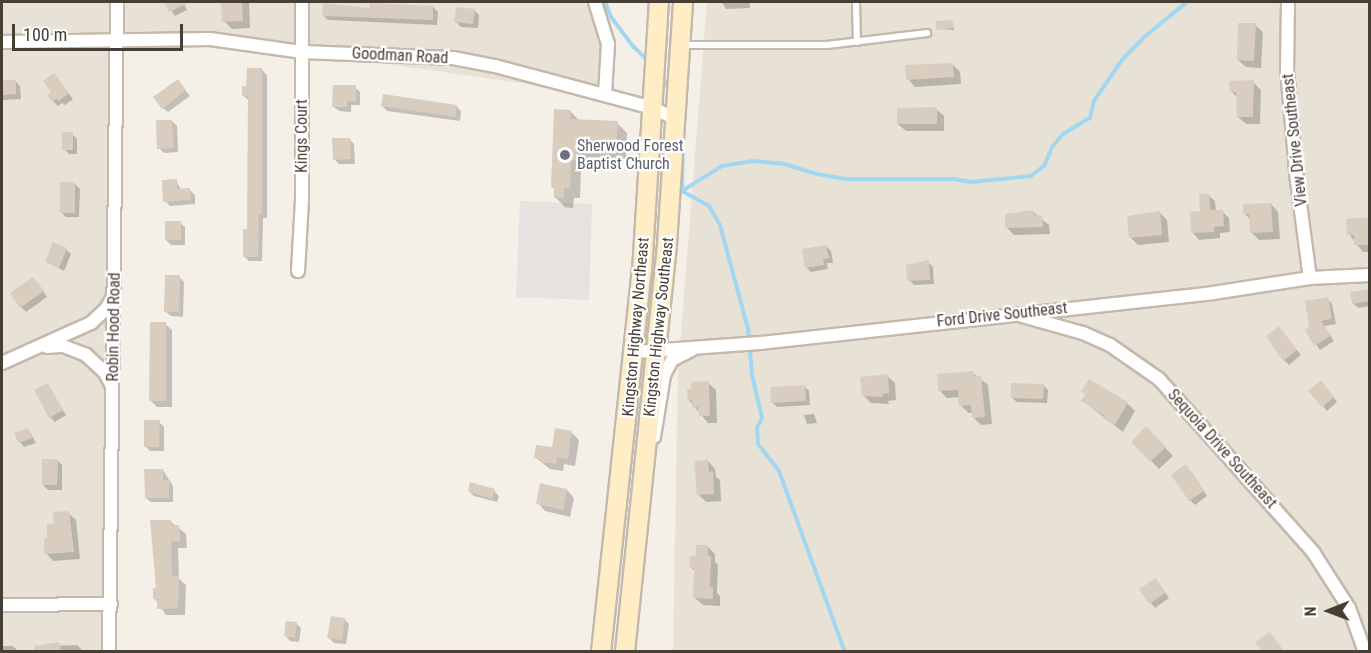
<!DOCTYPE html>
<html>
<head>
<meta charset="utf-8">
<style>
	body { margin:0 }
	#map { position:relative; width:1371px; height:653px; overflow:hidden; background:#f4efe7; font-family:"Roboto Condensed",sans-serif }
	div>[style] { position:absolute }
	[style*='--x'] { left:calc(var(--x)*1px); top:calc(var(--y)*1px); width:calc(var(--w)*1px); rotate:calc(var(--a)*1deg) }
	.residential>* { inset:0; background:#e8e1d5 }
	.parking>* { inset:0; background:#e5e2df }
	.shadow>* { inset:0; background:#0003 }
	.stream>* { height:4px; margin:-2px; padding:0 2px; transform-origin:2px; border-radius:2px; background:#a3d7f1 }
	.building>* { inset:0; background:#d9cdc0 }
	.roads { filter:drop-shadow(2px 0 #c3b9ad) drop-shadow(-2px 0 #c3b9ad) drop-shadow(0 2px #c3b9ad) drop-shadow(0 -2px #c3b9ad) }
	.service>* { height:6px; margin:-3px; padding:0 3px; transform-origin:3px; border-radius:3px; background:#fff }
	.minor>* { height:12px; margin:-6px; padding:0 6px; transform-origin:6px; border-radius:6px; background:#fff }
	.secondary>* { height:18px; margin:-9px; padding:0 9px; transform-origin:9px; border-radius:9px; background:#ffedc6 }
	.dots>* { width:16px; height:16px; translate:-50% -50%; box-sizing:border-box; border:3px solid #fff; border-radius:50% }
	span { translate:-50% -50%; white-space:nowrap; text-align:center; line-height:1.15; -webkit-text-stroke:4.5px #fff; paint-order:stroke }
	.street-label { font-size:16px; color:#473f36 }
	.worship-label { font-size:16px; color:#5b616d }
	.left { translate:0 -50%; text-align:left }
	.frame { position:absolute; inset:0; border:3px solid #473f36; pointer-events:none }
	.north { position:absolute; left:1299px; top:581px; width:60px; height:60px; -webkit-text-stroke:4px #fff; paint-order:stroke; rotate:269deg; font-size:16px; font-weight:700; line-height:24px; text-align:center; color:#473f36 }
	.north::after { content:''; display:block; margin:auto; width:21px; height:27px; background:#473f36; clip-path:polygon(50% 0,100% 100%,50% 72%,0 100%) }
	.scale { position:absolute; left:12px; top:24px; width:171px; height:27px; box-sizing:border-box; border:3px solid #473f36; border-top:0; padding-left:8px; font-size:18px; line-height:21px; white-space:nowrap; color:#473f36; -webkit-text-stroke:4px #fff; paint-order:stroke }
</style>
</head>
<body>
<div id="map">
	<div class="residential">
		<i style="clip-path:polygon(2px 2px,595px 2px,605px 32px,605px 95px,303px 52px,117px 39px,109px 651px,2px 651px)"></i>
		<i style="clip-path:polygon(707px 2px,1369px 2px,1369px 651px,673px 652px,678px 372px)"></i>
	</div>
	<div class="parking">
		<i style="clip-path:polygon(520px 201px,592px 204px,589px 300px,516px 297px)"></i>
	</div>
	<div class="shadow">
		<i style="clip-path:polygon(166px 2px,183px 2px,187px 10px,175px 16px)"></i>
		<i style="clip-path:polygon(223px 2px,249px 2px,250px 28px,232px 29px,224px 21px)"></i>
		<i style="clip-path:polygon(722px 2px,750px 2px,750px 8px,726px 9px)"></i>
		<i style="clip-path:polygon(433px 7px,438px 12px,437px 25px,328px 20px,323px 15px)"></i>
		<i style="clip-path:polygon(474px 10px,479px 15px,478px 28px,461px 27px,456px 22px)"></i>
		<i style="clip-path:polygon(952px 21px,954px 30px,938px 29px)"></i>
		<i style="clip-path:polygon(1255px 25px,1263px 32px,1261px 68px,1246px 67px,1238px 60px)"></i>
		<i style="clip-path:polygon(952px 64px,960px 72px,961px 84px,915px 87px,908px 79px)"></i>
		<i style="clip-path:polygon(262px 70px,267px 75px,267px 218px,263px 218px,262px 261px,249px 261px,244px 256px,248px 230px,248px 100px,244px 96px)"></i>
		<i style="clip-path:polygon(58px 80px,73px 99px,65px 105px,62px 103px,58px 106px,53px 101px,53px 92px)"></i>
		<i style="clip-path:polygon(15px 81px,20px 86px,21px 99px,2px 100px,2px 82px)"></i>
		<i style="clip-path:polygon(1253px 82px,1261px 90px,1260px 124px,1246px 124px,1238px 117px,1238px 98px,1231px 91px)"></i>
		<i style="clip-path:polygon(182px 86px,190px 96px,168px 112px,163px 108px)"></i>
		<i style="clip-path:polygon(355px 87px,360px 92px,360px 105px,351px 105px,351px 112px,339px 111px,334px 107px)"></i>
		<i style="clip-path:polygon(382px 106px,456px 106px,461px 111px,460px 121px,387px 111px)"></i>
		<i style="clip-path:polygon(936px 109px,944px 116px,944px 131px,906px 131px,898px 124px)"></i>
		<i style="clip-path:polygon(570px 111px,580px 121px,617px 123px,627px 133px,626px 159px,588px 157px,588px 169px,581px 169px,580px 198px,574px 198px,573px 208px,565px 207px,555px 197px,555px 190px,552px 187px)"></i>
		<i style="clip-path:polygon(172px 121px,177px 126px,178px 152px,164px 153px,159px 148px)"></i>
		<i style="clip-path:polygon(72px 134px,77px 139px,77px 154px,69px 154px,64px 149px)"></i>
		<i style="clip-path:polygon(349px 139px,354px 144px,355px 164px,339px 164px,334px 159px)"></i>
		<i style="clip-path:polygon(176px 180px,181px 190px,190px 190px,195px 195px,195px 204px,170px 206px,165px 201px)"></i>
		<i style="clip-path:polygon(75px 184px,80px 189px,79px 217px,66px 217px,61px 212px)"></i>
		<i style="clip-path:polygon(1208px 195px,1215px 201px,1216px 212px,1222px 211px,1229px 218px,1230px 232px,1220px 233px,1220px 238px,1199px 240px,1193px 233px)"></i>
		<i style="clip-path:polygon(1271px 204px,1278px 212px,1280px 239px,1259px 240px,1251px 232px,1250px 219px,1245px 214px)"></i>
		<i style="clip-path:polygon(1033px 212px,1049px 225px,1050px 234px,1014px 235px,1007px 228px)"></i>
		<i style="clip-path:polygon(1160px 213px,1167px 220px,1169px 242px,1138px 245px,1130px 237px)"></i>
		<i style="clip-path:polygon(1370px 220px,1370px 252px,1363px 252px,1349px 234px)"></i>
		<i style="clip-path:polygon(180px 223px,185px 227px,185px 245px,171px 245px,166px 240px)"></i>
		<i style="clip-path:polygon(826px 246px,831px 251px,833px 263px,827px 263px,828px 269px,811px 272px,806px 267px)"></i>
		<i style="clip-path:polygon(66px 249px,71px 254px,64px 271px,47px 262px)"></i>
		<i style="clip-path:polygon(928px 262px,933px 267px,934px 284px,914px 285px,909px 280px)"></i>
		<i style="clip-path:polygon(179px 277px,184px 282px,183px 317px,171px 316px,166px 312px)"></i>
		<i style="clip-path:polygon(38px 283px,47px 297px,26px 312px,21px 307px)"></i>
		<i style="clip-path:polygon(1370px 290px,1370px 306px,1358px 308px,1353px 303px)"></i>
		<i style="clip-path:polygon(1327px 299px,1332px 304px,1336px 324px,1324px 326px,1334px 341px,1320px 350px,1307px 331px)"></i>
		<i style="clip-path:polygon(165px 324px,172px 330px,172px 407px,157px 407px,151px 401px)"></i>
		<i style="clip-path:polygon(1283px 333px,1301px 355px,1289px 365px,1284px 360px)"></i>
		<i style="clip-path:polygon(973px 373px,988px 385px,992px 424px,981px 425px,974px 418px,973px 413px,969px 413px,961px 406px,960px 397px,947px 398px,940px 391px)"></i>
		<i style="clip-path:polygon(887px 376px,895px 383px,896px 400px,888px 401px,889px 404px,871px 403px,864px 396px)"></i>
		<i style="clip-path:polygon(708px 383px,716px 390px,717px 423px,708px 423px,689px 400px)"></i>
		<i style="clip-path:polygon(47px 385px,66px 415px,55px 422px,50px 417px)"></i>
		<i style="clip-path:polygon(1043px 385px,1048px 390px,1047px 403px,1017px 402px,1012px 398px)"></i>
		<i style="clip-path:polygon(804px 386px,809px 391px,810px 405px,777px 407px,772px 402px)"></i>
		<i style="clip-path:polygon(1326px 387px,1337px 402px,1327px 411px,1323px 406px)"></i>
		<i style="clip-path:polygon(1083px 401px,1127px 403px,1135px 411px,1123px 432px)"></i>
		<i style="clip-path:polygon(814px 414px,817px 423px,807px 424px,804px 415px)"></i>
		<i style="clip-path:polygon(159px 422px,164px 427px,164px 451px,150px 451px,145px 446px)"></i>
		<i style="clip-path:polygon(1146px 428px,1173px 456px,1159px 469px,1133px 442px)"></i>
		<i style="clip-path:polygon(28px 429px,36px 443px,24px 447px,20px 442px)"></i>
		<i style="clip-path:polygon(571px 432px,579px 440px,575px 466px,564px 464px,563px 471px,550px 469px,535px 457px,554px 449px)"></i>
		<i style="clip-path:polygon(57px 460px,62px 465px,62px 490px,48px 490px,43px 485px)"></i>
		<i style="clip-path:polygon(708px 461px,715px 469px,716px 477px,720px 480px,721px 501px,706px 502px,698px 494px)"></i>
		<i style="clip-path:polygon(163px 470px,173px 486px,173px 502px,151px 502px,146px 498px)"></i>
		<i style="clip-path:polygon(1191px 471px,1207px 496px,1195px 505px,1190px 500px)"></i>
		<i style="clip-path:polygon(567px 490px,574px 498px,570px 517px,545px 511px,538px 503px)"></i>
		<i style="clip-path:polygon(469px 491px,494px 491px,499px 496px,497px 502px,474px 496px)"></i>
		<i style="clip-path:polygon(68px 513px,76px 520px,80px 559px,53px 561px,46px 553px,49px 539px,55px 525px)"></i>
		<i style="clip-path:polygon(170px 521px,186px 534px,187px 548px,178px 548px,179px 579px,186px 585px,185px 615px,166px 615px,155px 599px)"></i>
		<i style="clip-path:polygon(708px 547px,715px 554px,715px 562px,718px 565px,717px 593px,720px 596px,720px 606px,703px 605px,695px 598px,696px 572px,691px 567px)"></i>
		<i style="clip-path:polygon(1160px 585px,1169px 598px,1155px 608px,1141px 590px)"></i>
		<i style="clip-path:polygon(344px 619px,349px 624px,346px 644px,334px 643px,329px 638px)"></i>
		<i style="clip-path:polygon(296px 623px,301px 628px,299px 642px,290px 641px,286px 636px)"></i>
		<i style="clip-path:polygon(77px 645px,84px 652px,48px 652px,48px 646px)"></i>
		<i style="clip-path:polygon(2px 646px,13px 646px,19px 652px,2px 652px)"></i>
		<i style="clip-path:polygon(369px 650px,384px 650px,386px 652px,369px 652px)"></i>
	</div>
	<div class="stream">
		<i style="--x:605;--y:2;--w:16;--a:68"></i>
		<i style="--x:611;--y:17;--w:38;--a:53"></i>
		<i style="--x:634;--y:47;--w:21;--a:45"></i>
		<i style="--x:661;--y:74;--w:19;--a:62"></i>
		<i style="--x:682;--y:191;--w:47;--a:-32"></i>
		<i style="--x:722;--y:166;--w:30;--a:-9"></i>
		<i style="--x:752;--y:161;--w:32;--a:5"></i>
		<i style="--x:784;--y:164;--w:34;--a:17"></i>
		<i style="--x:817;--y:174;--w:29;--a:10"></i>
		<i style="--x:846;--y:179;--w:107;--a:0"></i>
		<i style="--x:953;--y:179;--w:19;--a:9"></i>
		<i style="--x:972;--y:182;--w:59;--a:-5.8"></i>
		<i style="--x:1031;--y:176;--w:16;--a:-38"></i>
		<i style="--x:1044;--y:166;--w:21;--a:-67"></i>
		<i style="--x:1052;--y:147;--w:17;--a:-50"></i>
		<i style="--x:1063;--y:134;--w:31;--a:-31"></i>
		<i style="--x:1090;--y:118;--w:17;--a:-77"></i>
		<i style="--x:1094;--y:101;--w:50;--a:-55.7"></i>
		<i style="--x:1122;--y:60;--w:30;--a:-46"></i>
		<i style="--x:1143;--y:38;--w:57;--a:-39.3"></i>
		<i style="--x:682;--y:191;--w:31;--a:29"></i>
		<i style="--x:709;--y:206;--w:22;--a:60"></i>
		<i style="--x:720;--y:225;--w:108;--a:74.9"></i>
		<i style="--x:748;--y:329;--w:46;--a:85"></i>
		<i style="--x:752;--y:375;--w:44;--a:76.9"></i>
		<i style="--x:762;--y:418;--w:11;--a:117"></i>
		<i style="--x:757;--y:428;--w:16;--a:86"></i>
		<i style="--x:758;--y:444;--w:34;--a:52"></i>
		<i style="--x:779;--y:471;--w:193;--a:70"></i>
		<i style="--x:682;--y:191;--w:65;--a:-89.1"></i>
	</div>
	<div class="building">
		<i style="clip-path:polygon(164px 2px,190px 2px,169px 12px)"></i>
		<i style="clip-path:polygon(221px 2px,242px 2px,243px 21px,222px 22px)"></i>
		<i style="clip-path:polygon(323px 3px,370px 8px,370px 3px,433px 6px,433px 20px,322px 16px)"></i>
		<i style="clip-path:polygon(456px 7px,475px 9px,473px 24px,454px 22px)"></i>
		<i style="clip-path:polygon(952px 20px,953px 28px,936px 30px,936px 21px)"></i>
		<i style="clip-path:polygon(1238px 23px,1256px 23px,1254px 61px,1237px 60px)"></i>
		<i style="clip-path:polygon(953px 63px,954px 77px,906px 80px,905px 65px)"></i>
		<i style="clip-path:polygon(247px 68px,262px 68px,262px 214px,259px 214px,258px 257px,243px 257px,243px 229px,247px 229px,248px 96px,242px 96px,242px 86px,246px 86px)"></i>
		<i style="clip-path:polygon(54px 73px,69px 93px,59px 101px,57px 99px,52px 102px,47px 95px,51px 92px,43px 81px)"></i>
		<i style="clip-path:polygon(178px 79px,186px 90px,162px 109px,153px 97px)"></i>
		<i style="clip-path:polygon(2px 80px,16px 80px,16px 94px,2px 95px)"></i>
		<i style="clip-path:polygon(1254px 80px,1253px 117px,1237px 117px,1236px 92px,1230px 92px,1229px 81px)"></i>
		<i style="clip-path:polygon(333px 85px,356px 85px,356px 101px,347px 101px,347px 107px,332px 107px)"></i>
		<i style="clip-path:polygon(383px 94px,457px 105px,455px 117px,381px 106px)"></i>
		<i style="clip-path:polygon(937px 107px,937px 124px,897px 124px,897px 108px)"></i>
		<i style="clip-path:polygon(554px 109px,571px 110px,570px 119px,618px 121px,616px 150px,579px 148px,578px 160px,571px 160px,570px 188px,564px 188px,564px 198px,554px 198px,554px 187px,551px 187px)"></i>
		<i style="clip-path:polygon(156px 120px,172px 120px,174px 148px,157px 149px)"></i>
		<i style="clip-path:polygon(62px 132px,73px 132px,73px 150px,62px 150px)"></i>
		<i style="clip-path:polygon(332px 138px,350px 138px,351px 159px,333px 160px)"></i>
		<i style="clip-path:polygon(177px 179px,177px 189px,190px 188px,191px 200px,163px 202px,162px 180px)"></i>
		<i style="clip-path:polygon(60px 182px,75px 182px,75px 213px,60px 213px)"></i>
		<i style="clip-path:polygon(1209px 193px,1210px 210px,1223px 210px,1224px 226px,1214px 227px,1214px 232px,1191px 233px,1190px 212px,1200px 211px,1199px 194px)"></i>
		<i style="clip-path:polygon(1271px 203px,1273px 232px,1250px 233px,1249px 214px,1243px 214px,1243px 204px)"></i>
		<i style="clip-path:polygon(1033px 210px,1034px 215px,1042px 216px,1043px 227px,1005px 228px,1005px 214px)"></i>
		<i style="clip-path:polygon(1160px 211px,1162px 235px,1129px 238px,1127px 216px)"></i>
		<i style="clip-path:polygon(1370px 217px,1370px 245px,1354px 245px,1354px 235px,1347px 235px,1346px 219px)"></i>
		<i style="clip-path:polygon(165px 221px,181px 221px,181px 240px,165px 240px)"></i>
		<i style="clip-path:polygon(53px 242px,67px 248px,59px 268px,45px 262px)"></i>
		<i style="clip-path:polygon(826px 245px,829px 258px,823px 259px,824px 265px,805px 268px,802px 249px)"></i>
		<i style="clip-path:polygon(929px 260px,930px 280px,907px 281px,906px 265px)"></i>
		<i style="clip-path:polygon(165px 275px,180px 275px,179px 312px,164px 312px)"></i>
		<i style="clip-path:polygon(33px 277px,44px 291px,20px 308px,10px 293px)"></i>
		<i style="clip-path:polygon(1370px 289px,1370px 301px,1352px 304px,1350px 292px)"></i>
		<i style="clip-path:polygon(1328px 297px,1332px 319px,1321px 321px,1330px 336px,1314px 346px,1305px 330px,1309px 327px,1305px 301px)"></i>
		<i style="clip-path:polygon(150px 322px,166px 322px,166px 401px,149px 401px)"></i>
		<i style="clip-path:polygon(1279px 326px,1297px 350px,1283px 361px,1266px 336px)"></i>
		<i style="clip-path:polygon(974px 371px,974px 376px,981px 376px,985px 417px,972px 418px,971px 405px,959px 406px,958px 390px,938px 391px,937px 374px)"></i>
		<i style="clip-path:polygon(888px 374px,889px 393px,882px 394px,882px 397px,862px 396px,860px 377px)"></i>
		<i style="clip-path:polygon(1089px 379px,1128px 402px,1115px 425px,1104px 419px,1105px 416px,1081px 401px,1085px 394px,1081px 392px)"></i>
		<i style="clip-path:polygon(1321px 380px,1334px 397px,1322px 407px,1308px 391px)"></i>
		<i style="clip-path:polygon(709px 381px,710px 416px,699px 416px,698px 407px,692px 408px,692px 400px,688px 401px,687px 389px,691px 389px,691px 382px)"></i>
		<i style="clip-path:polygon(48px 383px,63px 410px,49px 418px,34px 390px)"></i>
		<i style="clip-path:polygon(1011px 383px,1044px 384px,1043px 399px,1011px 398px)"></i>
		<i style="clip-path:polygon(805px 385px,806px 401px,771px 403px,770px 387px)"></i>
		<i style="clip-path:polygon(144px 420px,160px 420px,159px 447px,144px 447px)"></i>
		<i style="clip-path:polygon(1146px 426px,1166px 447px,1150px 462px,1131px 442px)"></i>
		<i style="clip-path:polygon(28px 428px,32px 438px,18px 443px,14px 433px)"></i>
		<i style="clip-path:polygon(555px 428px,572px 431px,568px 459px,557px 457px,556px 464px,541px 462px,541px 459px,534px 458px,536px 445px,552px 447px)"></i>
		<i style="clip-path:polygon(42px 459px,58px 459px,57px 485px,42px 485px)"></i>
		<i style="clip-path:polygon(708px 460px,709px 472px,713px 471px,714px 494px,697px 495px,694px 461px)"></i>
		<i style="clip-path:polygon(1186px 464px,1204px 491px,1189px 501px,1171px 475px)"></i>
		<i style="clip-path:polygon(144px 469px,163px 469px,163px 480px,169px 480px,169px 498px,145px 498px)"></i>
		<i style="clip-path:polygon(470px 482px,495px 489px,492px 499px,468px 491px)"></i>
		<i style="clip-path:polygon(540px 483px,567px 489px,563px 510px,536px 504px)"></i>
		<i style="clip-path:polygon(69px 511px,74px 552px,44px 554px,44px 538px,47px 538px,47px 524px,54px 524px,53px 512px)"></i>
		<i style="clip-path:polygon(150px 520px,171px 520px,171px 525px,179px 525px,180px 541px,171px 541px,172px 576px,179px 576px,178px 608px,157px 609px,157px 599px,153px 599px,153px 588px,156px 588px)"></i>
		<i style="clip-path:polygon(696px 545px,708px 545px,708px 556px,711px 556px,710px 587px,713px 587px,713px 599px,693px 598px,694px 568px,689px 568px,690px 556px,696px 556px)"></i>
		<i style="clip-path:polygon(1156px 578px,1165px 593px,1149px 604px,1139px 589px)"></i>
		<i style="clip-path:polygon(331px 616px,345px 618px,342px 640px,327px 638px)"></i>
		<i style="clip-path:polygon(286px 621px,297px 622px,295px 638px,284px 636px)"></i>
		<i style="clip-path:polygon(1270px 632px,1284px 651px,1262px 651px,1255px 642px)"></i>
		<i style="clip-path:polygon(59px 642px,61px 651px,35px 651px,34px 646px)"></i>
	</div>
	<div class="roads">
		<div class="service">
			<i style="--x:856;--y:2;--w:40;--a:88.6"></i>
			<i style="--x:684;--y:45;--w:143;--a:0"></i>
			<i style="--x:827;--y:45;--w:101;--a:-6.8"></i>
		</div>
		<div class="minor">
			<i style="--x:595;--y:2;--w:44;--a:72.8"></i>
			<i style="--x:608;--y:44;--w:51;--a:93.4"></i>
			<i style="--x:1288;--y:2;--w:68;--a:90.8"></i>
			<i style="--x:1287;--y:70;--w:111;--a:84.9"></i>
			<i style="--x:1297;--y:181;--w:98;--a:82.4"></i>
			<i style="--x:2;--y:42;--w:208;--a:-0.8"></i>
			<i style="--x:210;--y:39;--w:94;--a:8"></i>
			<i style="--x:303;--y:52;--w:150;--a:2.3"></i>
			<i style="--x:453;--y:58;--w:43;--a:10.8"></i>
			<i style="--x:495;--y:66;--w:163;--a:14.9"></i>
			<i style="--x:653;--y:108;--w:25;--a:26"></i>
			<i style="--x:298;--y:271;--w:71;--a:-86.8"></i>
			<i style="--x:302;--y:200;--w:198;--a:-90"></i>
			<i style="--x:1022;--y:316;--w:63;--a:15.6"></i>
			<i style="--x:1083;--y:333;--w:30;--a:24"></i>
			<i style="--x:1110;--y:345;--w:60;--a:34.8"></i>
			<i style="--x:1159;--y:379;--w:232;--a:48.3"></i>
			<i style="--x:1313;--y:552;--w:67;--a:57.3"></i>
			<i style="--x:1349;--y:608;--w:47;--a:70"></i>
			<i style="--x:47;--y:347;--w:16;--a:-4"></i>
			<i style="--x:63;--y:346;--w:25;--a:21"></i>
			<i style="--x:86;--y:355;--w:26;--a:43"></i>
			<i style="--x:105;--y:373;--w:15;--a:62"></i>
			<i style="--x:634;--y:352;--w:127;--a:-4.1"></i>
			<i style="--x:761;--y:343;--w:455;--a:-6.3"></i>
			<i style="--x:1213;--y:293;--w:98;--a:-8.8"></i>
			<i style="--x:1310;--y:278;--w:60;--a:-2.9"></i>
			<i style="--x:2;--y:363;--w:98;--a:-24.2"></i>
			<i style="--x:91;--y:323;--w:21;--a:-43"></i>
			<i style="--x:106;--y:309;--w:14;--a:-60"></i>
			<i style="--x:654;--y:437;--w:63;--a:-80.8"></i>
			<i style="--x:664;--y:375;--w:17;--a:-62"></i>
			<i style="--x:672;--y:360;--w:22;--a:-27"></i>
			<i style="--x:2;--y:605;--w:109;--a:-0.5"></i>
			<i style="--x:109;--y:652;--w:650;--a:-89.29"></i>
		</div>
		<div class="secondary">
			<i style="--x:601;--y:652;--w:383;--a:-83.9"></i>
			<i style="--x:642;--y:271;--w:270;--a:-86.4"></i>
			<i style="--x:625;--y:652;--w:410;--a:-84.1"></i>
			<i style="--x:667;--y:244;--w:243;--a:-86.2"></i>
		</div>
	</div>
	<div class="dots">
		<i style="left:565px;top:155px;background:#6b7280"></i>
	</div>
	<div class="street-label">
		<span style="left:400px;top:56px;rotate:3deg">Goodman Road</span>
		<span style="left:302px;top:136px;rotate:-90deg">Kings Court</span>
		<span style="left:1295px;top:140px;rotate:-96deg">View Drive Southeast</span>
		<span style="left:1002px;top:315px;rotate:-6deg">Ford Drive Southeast</span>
		<span style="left:114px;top:327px;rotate:-89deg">Robin Hood Road</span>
		<span style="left:636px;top:327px;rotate:-85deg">Kingston Highway Northeast</span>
		<span style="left:659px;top:327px;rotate:-84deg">Kingston Highway Southeast</span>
		<span style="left:1222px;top:449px;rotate:48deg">Sequoia Drive Southeast</span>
	</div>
	<div class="worship-label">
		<span class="left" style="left:577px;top:155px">Sherwood Forest<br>Baptist Church</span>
	</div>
	<div class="frame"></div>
	<div class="north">N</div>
	<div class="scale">100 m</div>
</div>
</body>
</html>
